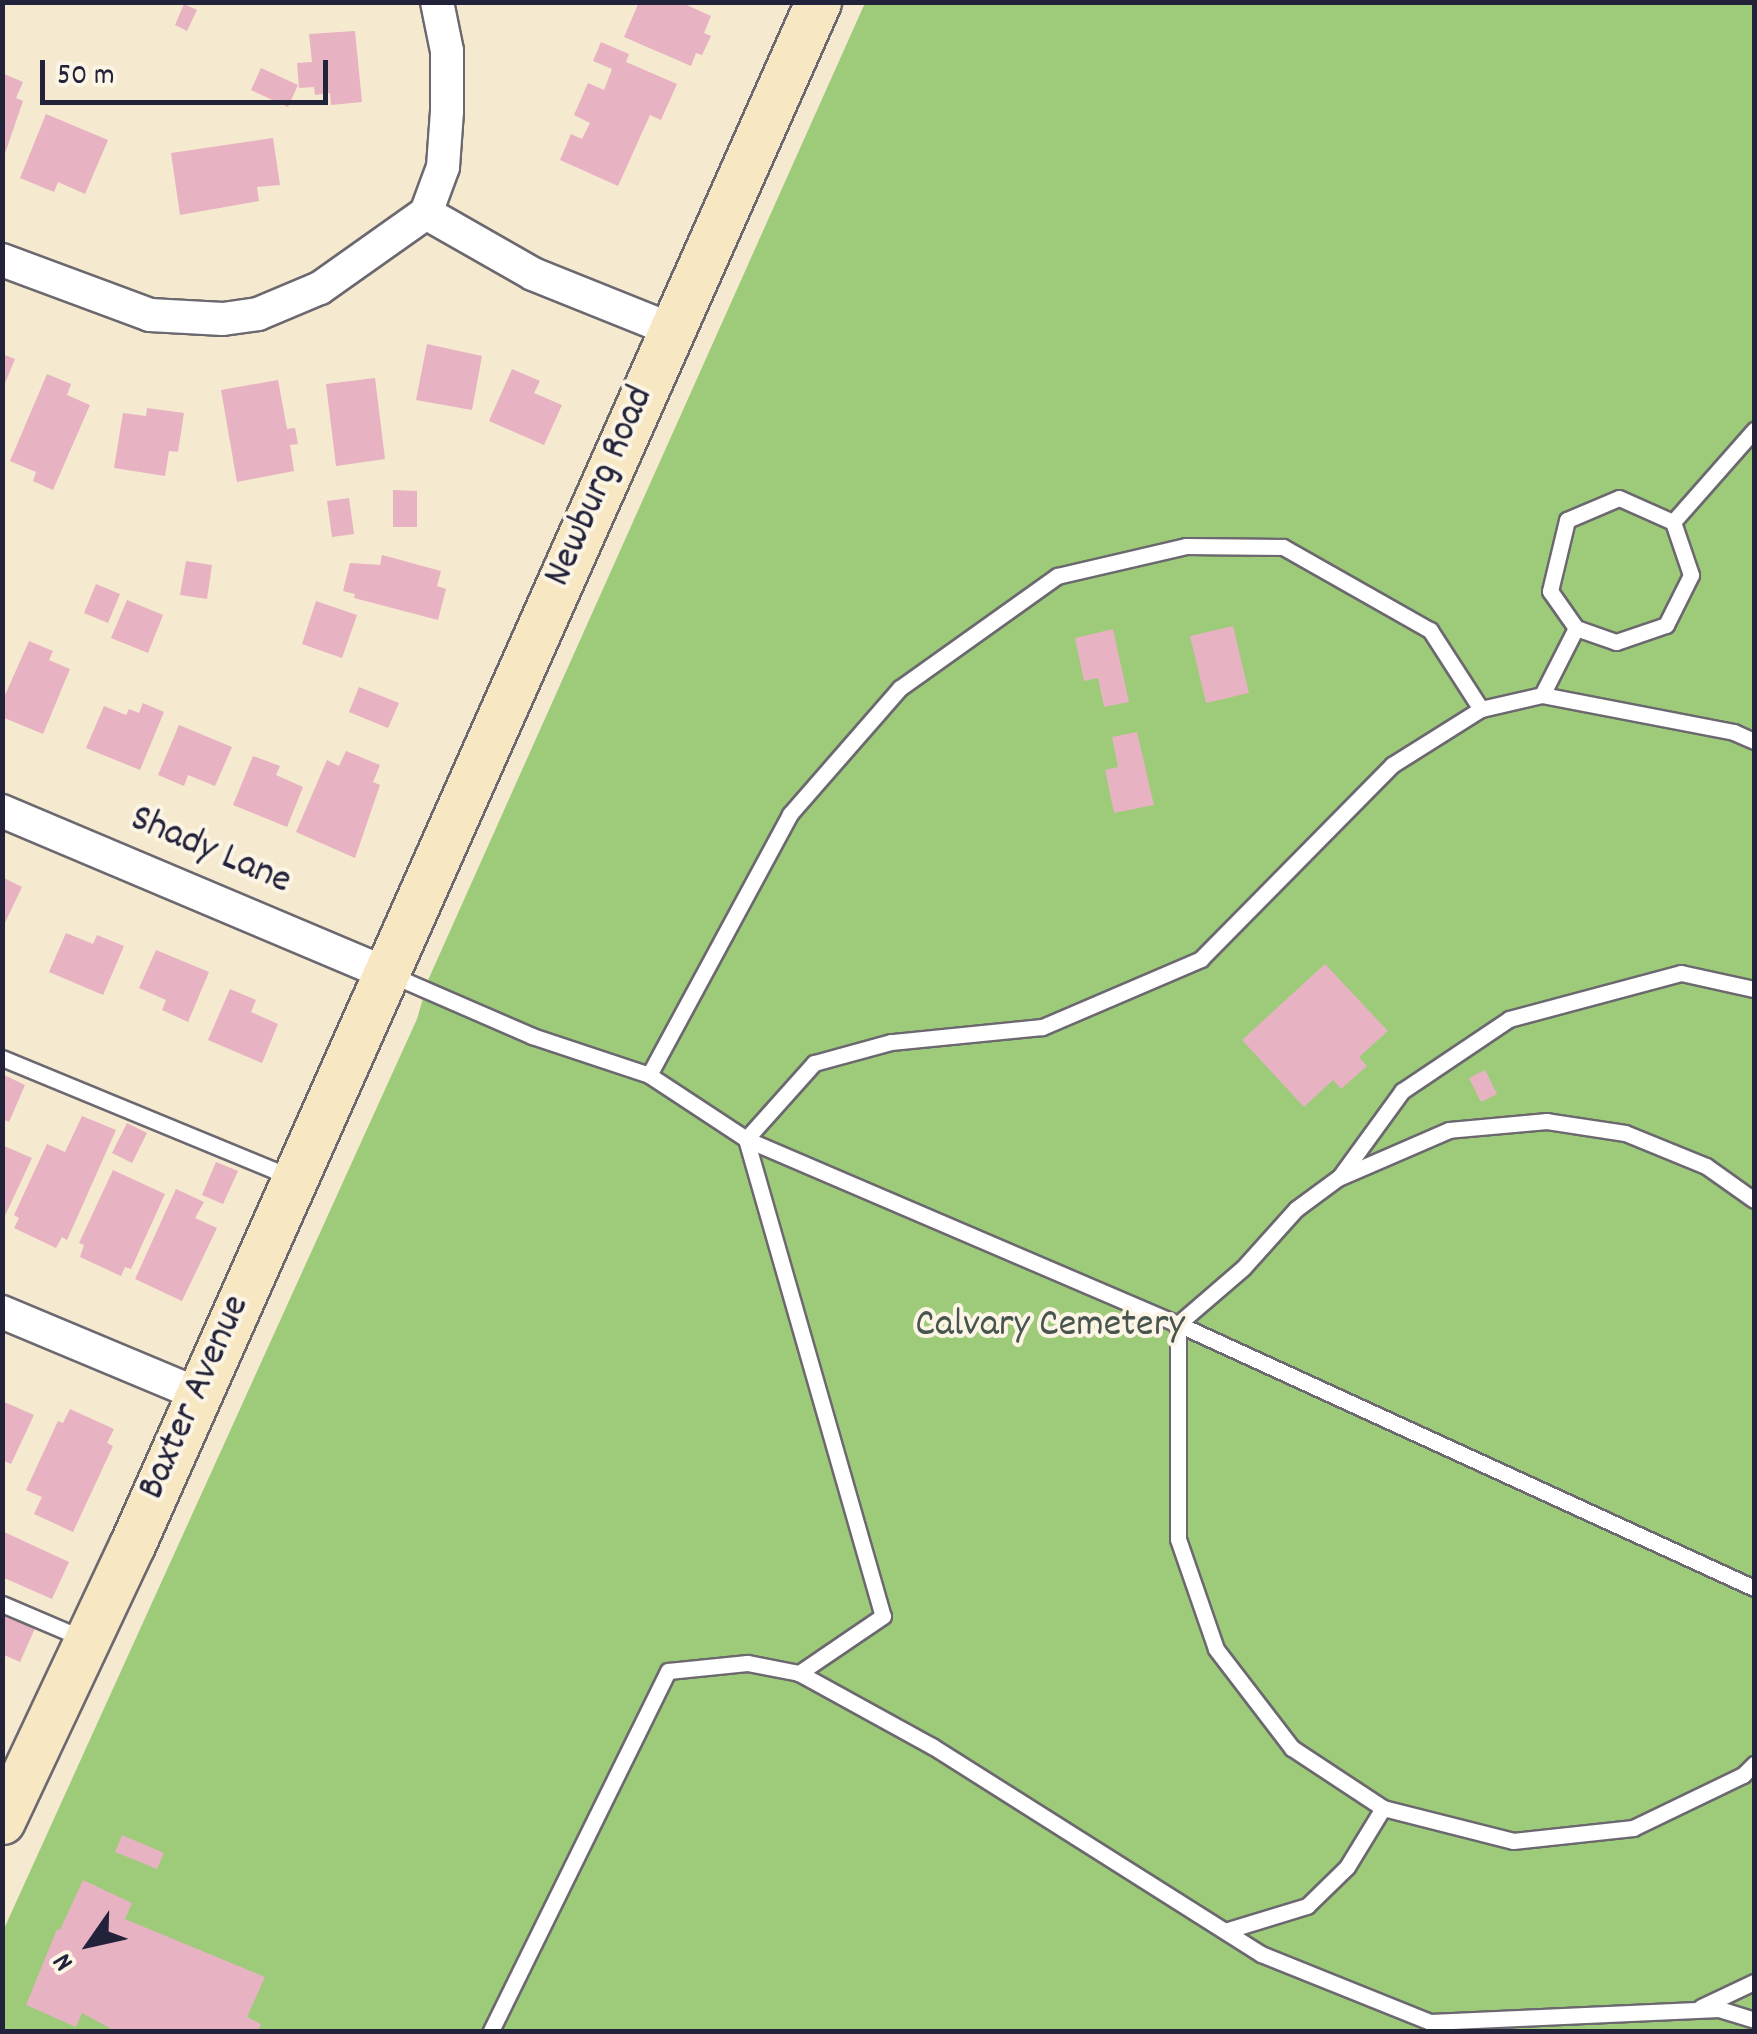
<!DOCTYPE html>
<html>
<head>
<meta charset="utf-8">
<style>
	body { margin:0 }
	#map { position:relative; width:1757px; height:2034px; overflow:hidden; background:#f5e9d0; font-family:Dekko,sans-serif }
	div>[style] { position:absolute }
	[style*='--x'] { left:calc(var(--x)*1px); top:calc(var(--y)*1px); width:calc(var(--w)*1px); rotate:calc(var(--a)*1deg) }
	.green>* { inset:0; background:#9dcb79 }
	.building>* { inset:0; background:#e7b2c1 }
	.roads { filter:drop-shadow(2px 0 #6c686f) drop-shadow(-2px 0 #6c686f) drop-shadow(0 2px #6c686f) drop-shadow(0 -2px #6c686f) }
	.lane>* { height:15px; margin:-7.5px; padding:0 7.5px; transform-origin:7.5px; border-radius:7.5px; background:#fff }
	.street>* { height:32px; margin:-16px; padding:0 16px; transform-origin:16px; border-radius:16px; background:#fff }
	.secondary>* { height:45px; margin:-22.5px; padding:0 22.5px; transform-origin:22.5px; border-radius:22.5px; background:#f7e8c3 }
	span { translate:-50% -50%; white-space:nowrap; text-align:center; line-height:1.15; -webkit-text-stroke:8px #fcf5e5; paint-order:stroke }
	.street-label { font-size:40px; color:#22223b }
	.park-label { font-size:40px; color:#47554e }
	.frame { position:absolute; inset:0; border:5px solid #22223b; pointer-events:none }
	.north { position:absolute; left:40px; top:1894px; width:100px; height:100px; -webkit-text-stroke:8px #fcf5e5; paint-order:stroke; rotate:236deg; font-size:28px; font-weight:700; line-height:40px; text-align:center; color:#22223b }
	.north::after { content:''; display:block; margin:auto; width:35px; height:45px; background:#22223b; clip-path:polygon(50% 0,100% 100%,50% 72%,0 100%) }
	.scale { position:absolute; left:40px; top:60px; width:288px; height:45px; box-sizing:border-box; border:5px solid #22223b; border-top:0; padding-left:12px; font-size:30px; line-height:35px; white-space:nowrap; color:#22223b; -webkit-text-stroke:8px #fcf5e5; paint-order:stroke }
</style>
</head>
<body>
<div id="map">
	<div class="green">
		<i style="clip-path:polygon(865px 3px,1754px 3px,1754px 2031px,3px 2032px,3px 1931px,417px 1019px,429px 978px)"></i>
	</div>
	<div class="building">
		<i style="clip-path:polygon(639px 2px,680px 2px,711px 16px,704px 33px,711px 36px,702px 55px,696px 53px,691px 66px,624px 37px)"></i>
		<i style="clip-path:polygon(184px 4px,197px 10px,187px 31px,175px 25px)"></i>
		<i style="clip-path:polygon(355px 31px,362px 102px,331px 105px,330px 93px,315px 95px,314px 87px,299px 88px,297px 63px,312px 62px,309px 34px)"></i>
		<i style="clip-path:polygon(601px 42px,629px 54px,626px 62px,677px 84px,661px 120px,650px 115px,618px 186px,560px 160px,571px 134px,582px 139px,590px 123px,574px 115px,588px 83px,604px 90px,612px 69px,593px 61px)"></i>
		<i style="clip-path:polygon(261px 68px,298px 85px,288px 107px,251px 90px)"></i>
		<i style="clip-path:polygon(2px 73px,23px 82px,16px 98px,23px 101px,2px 162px)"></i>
		<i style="clip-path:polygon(46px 114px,108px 140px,85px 194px,58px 182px,54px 192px,20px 178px)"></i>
		<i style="clip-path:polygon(273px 138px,280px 185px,257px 187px,259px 201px,180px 215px,171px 153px)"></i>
		<i style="clip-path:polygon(427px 344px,482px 356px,472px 410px,416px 400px)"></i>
		<i style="clip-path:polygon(2px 354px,15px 359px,3px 388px,2px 388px)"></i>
		<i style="clip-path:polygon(512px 369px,540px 381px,534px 393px,562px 405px,544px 445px,489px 421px)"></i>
		<i style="clip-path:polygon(47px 374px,71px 384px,67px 395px,90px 405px,53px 490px,33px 481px,36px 472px,10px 461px)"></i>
		<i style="clip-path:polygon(375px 378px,385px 459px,336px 466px,326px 384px)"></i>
		<i style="clip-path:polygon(278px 380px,287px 429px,295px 428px,298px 444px,290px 445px,294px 471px,237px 482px,221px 390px)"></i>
		<i style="clip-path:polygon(147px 408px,184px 413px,178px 452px,169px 451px,165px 476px,114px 468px,123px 413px,146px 416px)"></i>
		<i style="clip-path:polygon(393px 490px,417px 491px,417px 527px,393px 527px)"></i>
		<i style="clip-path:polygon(349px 498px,354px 534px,332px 537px,327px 501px)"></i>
		<i style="clip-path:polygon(382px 555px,441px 571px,437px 586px,446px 589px,438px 620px,354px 598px,355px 594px,343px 591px,350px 563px,380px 565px)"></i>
		<i style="clip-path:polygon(186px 561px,212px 565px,207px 599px,180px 595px)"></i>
		<i style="clip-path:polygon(96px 584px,120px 594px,108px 623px,84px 613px)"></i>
		<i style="clip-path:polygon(127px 600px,163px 615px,148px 653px,111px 638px)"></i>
		<i style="clip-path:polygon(316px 601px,357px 615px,342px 658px,302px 644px)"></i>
		<i style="clip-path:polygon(1233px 626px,1249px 693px,1206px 703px,1190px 636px)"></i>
		<i style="clip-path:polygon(1113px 629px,1129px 702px,1104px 707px,1098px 678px,1084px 681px,1075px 638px)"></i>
		<i style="clip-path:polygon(29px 641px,53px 651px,49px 660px,70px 669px,43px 734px,2px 717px,2px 702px)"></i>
		<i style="clip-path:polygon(359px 687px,399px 703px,388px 728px,349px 712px)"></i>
		<i style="clip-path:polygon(143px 703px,164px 712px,140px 770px,86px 748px,104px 706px,126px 715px,129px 709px,139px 713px)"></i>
		<i style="clip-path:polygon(179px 725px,232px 747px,215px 786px,188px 775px,184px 786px,158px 775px)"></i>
		<i style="clip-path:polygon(1137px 732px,1154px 805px,1114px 813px,1105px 770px,1118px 767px,1112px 737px)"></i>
		<i style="clip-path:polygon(346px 751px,380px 765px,373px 782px,380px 785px,355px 858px,296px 832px,327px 760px,339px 766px)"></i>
		<i style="clip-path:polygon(253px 756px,280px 766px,276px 775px,303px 787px,287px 827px,233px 805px)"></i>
		<i style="clip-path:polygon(2px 877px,22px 887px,2px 929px)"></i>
		<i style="clip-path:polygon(66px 933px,93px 944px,97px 935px,124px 946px,103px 995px,49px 972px)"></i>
		<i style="clip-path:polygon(156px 950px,209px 972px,188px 1022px,162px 1010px,166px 1000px,139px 988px)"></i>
		<i style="clip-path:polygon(1325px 964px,1388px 1031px,1359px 1057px,1367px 1066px,1341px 1089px,1333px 1080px,1304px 1107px,1242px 1040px)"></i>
		<i style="clip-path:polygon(230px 989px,256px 1000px,251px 1012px,278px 1024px,262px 1063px,208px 1040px)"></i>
		<i style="clip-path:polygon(1485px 1070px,1497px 1094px,1481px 1102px,1469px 1078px)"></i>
		<i style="clip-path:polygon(2px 1074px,25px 1085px,9px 1122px,2px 1119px)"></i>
		<i style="clip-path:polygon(82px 1116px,116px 1130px,67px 1240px,62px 1237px,56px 1248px,14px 1228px,19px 1218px,14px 1215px,47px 1144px,65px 1152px)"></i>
		<i style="clip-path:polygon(127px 1123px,147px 1133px,132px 1163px,112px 1153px)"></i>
		<i style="clip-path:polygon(2px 1145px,32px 1158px,2px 1222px)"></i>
		<i style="clip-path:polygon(216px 1162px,238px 1171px,223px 1204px,202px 1195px)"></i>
		<i style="clip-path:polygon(113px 1170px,165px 1194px,131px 1269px,125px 1267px,121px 1276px,80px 1257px,84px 1245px,79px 1243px)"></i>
		<i style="clip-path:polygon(176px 1189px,204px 1202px,195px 1218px,217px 1228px,182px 1301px,135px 1279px)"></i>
		<i style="clip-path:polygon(2px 1401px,34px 1415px,11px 1464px,2px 1460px)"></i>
		<i style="clip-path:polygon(70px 1409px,114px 1429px,107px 1443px,113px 1446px,73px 1532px,34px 1514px,42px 1497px,26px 1490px,58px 1421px,63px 1423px)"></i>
		<i style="clip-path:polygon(2px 1531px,69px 1562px,52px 1599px,2px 1577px)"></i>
		<i style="clip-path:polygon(2px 1611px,36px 1626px,20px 1662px,2px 1654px)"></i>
		<i style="clip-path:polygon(122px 1835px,164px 1853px,157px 1869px,115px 1852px)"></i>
		<i style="clip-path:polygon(83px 1880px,132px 1903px,125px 1919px,265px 1977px,247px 2017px,261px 2024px,258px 2032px,117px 2032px,82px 2013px,76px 2027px,26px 2005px,57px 1929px,60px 1930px)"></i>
	</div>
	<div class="roads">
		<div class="lane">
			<i style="--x:1619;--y:498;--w:59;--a:24"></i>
			<i style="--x:1673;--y:522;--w:56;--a:71.2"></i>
			<i style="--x:1691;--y:575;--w:56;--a:116.6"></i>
			<i style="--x:1666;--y:625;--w:53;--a:161.2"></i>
			<i style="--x:1616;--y:642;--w:42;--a:-160.7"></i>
			<i style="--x:1576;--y:628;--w:45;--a:-125.1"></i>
			<i style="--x:1550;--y:591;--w:73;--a:-76.5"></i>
			<i style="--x:1567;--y:520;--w:56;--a:-22.9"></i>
			<i style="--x:1673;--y:522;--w:123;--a:-48.6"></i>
			<i style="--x:1542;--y:695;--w:75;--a:-63.1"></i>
			<i style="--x:1754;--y:741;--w:22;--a:-156"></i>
			<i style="--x:1734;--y:732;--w:196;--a:-169.1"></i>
			<i style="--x:1542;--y:695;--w:63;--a:167.1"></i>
			<i style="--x:1481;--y:709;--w:105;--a:147.8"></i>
			<i style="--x:1392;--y:765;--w:272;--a:134.6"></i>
			<i style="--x:1201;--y:959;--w:173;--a:156.8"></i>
			<i style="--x:1042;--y:1027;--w:152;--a:174.3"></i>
			<i style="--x:891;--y:1042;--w:80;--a:164.7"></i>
			<i style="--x:814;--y:1063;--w:102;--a:131.8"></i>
			<i style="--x:746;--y:1139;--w:470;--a:23.2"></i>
			<i style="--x:1178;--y:1324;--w:634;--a:24.62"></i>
			<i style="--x:392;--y:975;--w:153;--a:23.5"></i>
			<i style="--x:532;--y:1036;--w:123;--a:18.4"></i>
			<i style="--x:649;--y:1075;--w:116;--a:33.4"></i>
			<i style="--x:746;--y:1139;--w:496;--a:74"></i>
			<i style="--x:883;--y:1616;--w:102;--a:145.8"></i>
			<i style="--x:799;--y:1673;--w:53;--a:-169.1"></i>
			<i style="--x:747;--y:1663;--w:79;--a:174.2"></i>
			<i style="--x:668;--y:1671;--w:402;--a:116.2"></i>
			<i style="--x:2;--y:1058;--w:310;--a:22.4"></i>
			<i style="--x:649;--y:1075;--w:297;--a:-61.6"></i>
			<i style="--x:790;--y:814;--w:167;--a:-48.9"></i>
			<i style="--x:900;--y:688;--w:193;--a:-35.5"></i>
			<i style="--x:1057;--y:576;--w:132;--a:-13.1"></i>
			<i style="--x:1186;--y:546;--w:97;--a:0.6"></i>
			<i style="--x:1283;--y:547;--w:169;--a:29.5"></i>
			<i style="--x:1430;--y:630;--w:94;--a:57.2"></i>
			<i style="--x:1341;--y:1175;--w:104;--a:-54"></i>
			<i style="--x:1402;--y:1091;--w:129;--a:-33.9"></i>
			<i style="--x:1509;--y:1019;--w:178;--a:-15"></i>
			<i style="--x:1681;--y:973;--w:75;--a:12.4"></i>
			<i style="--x:1754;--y:1200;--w:59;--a:-144.7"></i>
			<i style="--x:1706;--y:1166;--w:87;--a:-157.8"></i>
			<i style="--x:1625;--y:1133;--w:79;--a:-171.3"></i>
			<i style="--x:1547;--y:1121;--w:98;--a:174.8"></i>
			<i style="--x:1449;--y:1130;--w:121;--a:156.6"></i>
			<i style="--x:1338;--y:1178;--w:52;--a:143.6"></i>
			<i style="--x:1296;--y:1209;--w:79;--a:131.9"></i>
			<i style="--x:1243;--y:1268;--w:86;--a:139.3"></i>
			<i style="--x:1178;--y:1324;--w:215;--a:90"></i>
			<i style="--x:1178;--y:1539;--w:116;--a:70.9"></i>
			<i style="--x:1216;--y:1649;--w:125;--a:52.5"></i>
			<i style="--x:1292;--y:1748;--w:109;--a:33.4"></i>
			<i style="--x:1383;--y:1808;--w:134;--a:14.2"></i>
			<i style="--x:1513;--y:1841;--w:121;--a:-6.2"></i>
			<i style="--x:1633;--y:1828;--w:122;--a:-25.7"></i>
			<i style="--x:1743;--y:1775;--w:16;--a:-45"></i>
			<i style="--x:2;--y:1604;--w:89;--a:23.1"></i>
			<i style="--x:799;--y:1673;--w:152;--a:28.8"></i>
			<i style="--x:932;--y:1746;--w:389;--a:32.3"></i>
			<i style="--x:1261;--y:1954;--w:182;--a:21.9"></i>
			<i style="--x:1430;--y:2022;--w:289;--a:-2.6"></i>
			<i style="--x:1719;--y:2009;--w:37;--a:17"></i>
			<i style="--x:1225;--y:1931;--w:86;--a:-17"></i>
			<i style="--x:1307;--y:1906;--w:56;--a:-44.3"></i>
			<i style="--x:1347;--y:1867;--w:69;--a:-58.6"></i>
			<i style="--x:1701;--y:2007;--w:59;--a:-25.3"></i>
		</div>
		<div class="street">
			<i style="--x:426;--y:213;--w:123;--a:29.7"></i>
			<i style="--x:533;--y:274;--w:150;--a:21.9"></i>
			<i style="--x:426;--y:213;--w:49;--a:-69.7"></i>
			<i style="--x:443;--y:167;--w:56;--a:-85.9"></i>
			<i style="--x:447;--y:111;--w:60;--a:-90"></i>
			<i style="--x:447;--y:51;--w:50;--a:-101.5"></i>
			<i style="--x:2;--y:260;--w:158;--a:20.4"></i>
			<i style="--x:150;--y:315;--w:73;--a:3.1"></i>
			<i style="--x:223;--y:319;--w:35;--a:-8"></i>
			<i style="--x:258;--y:314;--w:67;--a:-22.8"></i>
			<i style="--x:320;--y:288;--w:130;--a:-35.3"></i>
			<i style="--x:2;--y:811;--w:415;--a:22.9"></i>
			<i style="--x:2;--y:1312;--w:210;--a:22.7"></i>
		</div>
		<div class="secondary">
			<i style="--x:2;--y:1821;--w:305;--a:-64.8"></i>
			<i style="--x:132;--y:1545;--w:1689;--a:-66.03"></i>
		</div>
	</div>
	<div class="street-label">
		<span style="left:601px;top:487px;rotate:-66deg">Newburg Road</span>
		<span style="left:210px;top:852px;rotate:23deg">Shady Lane</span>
		<span style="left:196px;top:1398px;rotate:-66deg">Baxter Avenue</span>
	</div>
	<div class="park-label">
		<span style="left:1050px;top:1327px">Calvary Cemetery</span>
	</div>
	<div class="frame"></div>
	<div class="north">N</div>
	<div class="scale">50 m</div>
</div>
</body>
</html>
